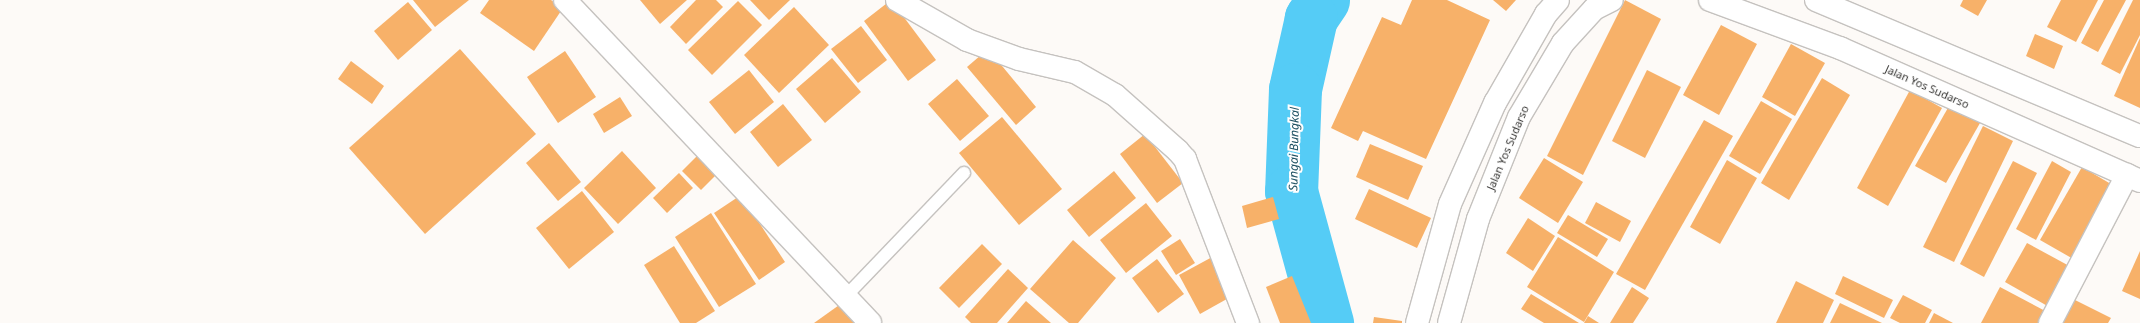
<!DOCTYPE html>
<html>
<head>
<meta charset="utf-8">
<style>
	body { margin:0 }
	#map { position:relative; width:2140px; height:323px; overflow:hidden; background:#fdfaf7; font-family:"Noto Sans",sans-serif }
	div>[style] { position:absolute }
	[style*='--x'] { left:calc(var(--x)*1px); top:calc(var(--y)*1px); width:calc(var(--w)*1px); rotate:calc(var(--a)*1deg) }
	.river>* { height:53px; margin:-26.5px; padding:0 26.5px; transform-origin:26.5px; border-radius:26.5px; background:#55ccf6 }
	.building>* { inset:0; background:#f7b169 }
	.roads { filter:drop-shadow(1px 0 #c5c2bf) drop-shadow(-1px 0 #c5c2bf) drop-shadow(0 1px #c5c2bf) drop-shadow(0 -1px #c5c2bf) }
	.service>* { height:12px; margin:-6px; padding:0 6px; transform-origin:6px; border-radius:6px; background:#fff }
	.minor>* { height:22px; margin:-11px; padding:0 11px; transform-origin:11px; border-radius:11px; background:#fff }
	.secondary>* { height:22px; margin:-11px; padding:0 11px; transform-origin:11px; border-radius:11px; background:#fff }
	span { translate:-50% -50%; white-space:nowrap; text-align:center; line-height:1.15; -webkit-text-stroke:4px #fff; paint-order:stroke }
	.street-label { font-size:11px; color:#363533 }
	.water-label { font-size:12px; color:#215364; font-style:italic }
</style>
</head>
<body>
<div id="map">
	<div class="river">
		<i style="--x:1323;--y:0;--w:22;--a:124"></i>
		<i style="--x:1311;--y:18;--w:73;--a:102.7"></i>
		<i style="--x:1295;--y:89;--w:102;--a:92.2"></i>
		<i style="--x:1291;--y:191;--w:137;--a:74.7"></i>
	</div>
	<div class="building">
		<i style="clip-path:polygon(413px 0,469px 0,435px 27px)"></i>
		<i style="clip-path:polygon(489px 0,551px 0,563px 8px,534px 51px,480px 13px)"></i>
		<i style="clip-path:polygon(640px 0,687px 0,660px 24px)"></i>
		<i style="clip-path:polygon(696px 0,716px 0,723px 7px,686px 44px,670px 27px)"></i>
		<i style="clip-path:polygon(750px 0,790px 0,769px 20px)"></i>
		<i style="clip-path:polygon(891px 0,936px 60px,908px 81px,864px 21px)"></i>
		<i style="clip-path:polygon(1412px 0,1447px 0,1490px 20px,1426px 159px,1363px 131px,1358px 141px,1331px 128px,1382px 17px,1401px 25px)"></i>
		<i style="clip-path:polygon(1493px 0,1516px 0,1506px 11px)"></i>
		<i style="clip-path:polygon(1625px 0,1661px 19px,1583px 175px,1547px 156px)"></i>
		<i style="clip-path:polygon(1963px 0,1987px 0,1978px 16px,1960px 6px)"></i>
		<i style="clip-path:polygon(2061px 0,2098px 0,2076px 42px,2047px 27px)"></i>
		<i style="clip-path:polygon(2104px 0,2126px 0,2098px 52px,2081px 43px)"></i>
		<i style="clip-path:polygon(2133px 0,2140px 0,2140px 35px,2120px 74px,2101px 64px)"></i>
		<i style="clip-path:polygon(738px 1px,762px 25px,712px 75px,688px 50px)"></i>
		<i style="clip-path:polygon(408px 2px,432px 30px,398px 60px,374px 31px)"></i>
		<i style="clip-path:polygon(794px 7px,829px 45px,779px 93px,744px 55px)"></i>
		<i style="clip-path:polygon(1721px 25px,1757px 44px,1719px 115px,1683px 95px)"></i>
		<i style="clip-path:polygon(861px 26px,887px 60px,858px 83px,831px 49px)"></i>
		<i style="clip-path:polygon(2035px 34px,2063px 46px,2054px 69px,2026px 56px)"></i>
		<i style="clip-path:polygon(2140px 38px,2140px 108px,2114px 96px)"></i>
		<i style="clip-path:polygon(1791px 44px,1825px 63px,1795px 116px,1762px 97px)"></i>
		<i style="clip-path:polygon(460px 49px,536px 134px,425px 234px,349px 148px)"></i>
		<i style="clip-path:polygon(988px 49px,1036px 107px,1016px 125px,967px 67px)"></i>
		<i style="clip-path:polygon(565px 51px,596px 97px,558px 123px,527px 77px)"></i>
		<i style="clip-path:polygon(832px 58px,861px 92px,825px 123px,796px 89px)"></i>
		<i style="clip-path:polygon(351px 61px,384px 86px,372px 104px,338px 79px)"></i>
		<i style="clip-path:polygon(749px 70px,774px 102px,735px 134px,709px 102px)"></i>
		<i style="clip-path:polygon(1647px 70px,1681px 87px,1645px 158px,1612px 141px)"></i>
		<i style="clip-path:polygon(1822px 78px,1850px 95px,1789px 200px,1761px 183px)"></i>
		<i style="clip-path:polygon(957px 79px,989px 116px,960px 141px,928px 104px)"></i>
		<i style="clip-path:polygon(1910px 90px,1942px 108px,1888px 206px,1857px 188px)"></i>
		<i style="clip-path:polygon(620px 97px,632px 116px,604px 133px,593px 114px)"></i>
		<i style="clip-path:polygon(1761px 101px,1792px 119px,1760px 174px,1729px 156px)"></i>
		<i style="clip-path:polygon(783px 104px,812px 140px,778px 167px,750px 132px)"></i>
		<i style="clip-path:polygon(1949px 106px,1980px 123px,1946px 183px,1915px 166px)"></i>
		<i style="clip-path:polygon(1002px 117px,1062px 189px,1019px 225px,959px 153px)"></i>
		<i style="clip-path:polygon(1704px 120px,1733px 136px,1645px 290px,1616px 274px)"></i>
		<i style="clip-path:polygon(1983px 126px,2013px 141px,1954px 262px,1923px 247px)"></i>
		<i style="clip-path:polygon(1145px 134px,1183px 183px,1157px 203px,1120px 154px)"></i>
		<i style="clip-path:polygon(549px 143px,581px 182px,558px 201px,526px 163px)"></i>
		<i style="clip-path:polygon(1370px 144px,1423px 166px,1408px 200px,1356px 177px)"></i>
		<i style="clip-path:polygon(622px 151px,656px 188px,618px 224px,584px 188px)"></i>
		<i style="clip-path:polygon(701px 152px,720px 171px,701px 190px,682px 171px)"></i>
		<i style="clip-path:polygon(1544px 158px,1583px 182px,1558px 223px,1519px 198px)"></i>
		<i style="clip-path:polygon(1727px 160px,1757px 178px,1720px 244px,1690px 227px)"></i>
		<i style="clip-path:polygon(2013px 161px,2037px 173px,1984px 277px,1960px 264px)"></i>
		<i style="clip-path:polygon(2052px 161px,2071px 172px,2036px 240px,2016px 229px)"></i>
		<i style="clip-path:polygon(2082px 167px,2116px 187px,2075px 260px,2040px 240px)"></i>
		<i style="clip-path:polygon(1114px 171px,1136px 198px,1089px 237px,1067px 210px)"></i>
		<i style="clip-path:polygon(679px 173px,693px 188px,667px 213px,653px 198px)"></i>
		<i style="clip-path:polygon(1369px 189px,1431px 218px,1417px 248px,1355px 219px)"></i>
		<i style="clip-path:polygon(582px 191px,614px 232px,569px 269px,536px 228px)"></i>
		<i style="clip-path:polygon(741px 195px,785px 262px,759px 280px,714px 213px)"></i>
		<i style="clip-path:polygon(1273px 197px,1279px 219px,1247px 228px,1242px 206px)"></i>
		<i style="clip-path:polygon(1596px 202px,1631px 221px,1620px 242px,1585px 223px)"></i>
		<i style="clip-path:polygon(1146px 203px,1172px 236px,1126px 273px,1100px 240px)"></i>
		<i style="clip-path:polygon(711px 213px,756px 284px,719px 307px,675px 237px)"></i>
		<i style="clip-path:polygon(1568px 215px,1608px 239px,1597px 257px,1557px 233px)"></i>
		<i style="clip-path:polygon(1528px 218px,1555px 236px,1533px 271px,1506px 253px)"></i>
		<i style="clip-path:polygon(1558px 237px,1614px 272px,1584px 322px,1527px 287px)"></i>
		<i style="clip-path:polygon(1180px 239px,1195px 263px,1176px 275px,1161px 251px)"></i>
		<i style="clip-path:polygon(1073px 240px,1116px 278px,1078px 323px,1069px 323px,1030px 289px)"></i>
		<i style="clip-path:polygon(2027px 243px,2073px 268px,2051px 308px,2005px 282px)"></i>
		<i style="clip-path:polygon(982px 244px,1002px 264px,959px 308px,939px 288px)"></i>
		<i style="clip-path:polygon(674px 246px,715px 311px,696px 323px,680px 323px,644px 265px)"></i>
		<i style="clip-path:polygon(2140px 251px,2140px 299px,2122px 291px)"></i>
		<i style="clip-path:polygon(1214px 256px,1234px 295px,1200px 314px,1179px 275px)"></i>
		<i style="clip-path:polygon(1157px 259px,1184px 294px,1158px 313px,1132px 278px)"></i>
		<i style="clip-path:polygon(1008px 269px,1028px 288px,997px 323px,971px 323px,965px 317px)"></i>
		<i style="clip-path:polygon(1292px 276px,1311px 323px,1280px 323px,1266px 287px)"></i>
		<i style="clip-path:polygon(1843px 276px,1893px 300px,1884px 318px,1835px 294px)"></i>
		<i style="clip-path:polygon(1796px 281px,1834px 300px,1823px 323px,1776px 323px)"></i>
		<i style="clip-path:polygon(1632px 287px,1649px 298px,1633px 323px,1610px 323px)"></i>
		<i style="clip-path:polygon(2000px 287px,2049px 313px,2044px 323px,1981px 323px)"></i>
		<i style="clip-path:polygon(1531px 294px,1579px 323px,1544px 323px,1521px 309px)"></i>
		<i style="clip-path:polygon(1903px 295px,1932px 310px,1925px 323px,1900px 323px,1890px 318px)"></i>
		<i style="clip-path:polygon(2071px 298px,2111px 318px,2108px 323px,2059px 323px)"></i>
		<i style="clip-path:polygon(1026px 301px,1051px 323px,1007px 323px)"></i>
		<i style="clip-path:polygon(842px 303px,857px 323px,814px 323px)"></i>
		<i style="clip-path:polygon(1840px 303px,1882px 323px,1830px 323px)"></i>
		<i style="clip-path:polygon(1934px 313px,1953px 323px,1929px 323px)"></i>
		<i style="clip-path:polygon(1588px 316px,1599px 323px,1584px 323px)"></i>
		<i style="clip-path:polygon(1374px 317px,1402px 321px,1402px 323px,1373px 323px)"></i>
	</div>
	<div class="roads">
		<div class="service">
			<i style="--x:845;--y:297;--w:172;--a:-46.2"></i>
		</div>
		<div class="minor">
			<i style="--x:897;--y:0;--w:81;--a:29.7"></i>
			<i style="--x:967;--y:40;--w:55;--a:20.1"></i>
			<i style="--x:1019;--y:59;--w:57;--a:13.1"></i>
			<i style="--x:1075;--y:72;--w:46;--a:29.9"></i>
			<i style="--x:1115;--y:95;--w:84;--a:41.6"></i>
			<i style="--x:1178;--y:151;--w:11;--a:49"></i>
			<i style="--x:1185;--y:159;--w:176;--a:69"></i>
			<i style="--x:2050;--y:323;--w:167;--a:-62.5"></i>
		</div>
		<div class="secondary">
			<i style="--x:565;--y:0;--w:444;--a:46.6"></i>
			<i style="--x:1710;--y:0;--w:139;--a:20.3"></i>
			<i style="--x:1840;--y:48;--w:328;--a:23.9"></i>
			<i style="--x:1816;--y:0;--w:351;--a:22.8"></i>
			<i style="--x:1417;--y:323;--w:123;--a:-74.5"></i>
			<i style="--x:1450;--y:204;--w:111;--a:-66"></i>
			<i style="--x:1495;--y:103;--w:103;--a:-60.2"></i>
			<i style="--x:1546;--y:14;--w:18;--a:-49"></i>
			<i style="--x:1449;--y:323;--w:108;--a:-74.4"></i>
			<i style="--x:1478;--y:219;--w:110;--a:-68.1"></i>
			<i style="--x:1519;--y:117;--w:86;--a:-59.3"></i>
			<i style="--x:1563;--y:43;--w:46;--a:-47.6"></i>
			<i style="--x:1594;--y:9;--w:20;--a:-27"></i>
		</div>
	</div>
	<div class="street-label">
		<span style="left:1927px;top:87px;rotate:24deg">Jalan Yos Sudarso</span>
		<span style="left:1508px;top:148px;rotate:-67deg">Jalan Yos Sudarso</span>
	</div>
	<div class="water-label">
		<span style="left:1294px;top:149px;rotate:-89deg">Sungai Bungkal</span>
	</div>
</div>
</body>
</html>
